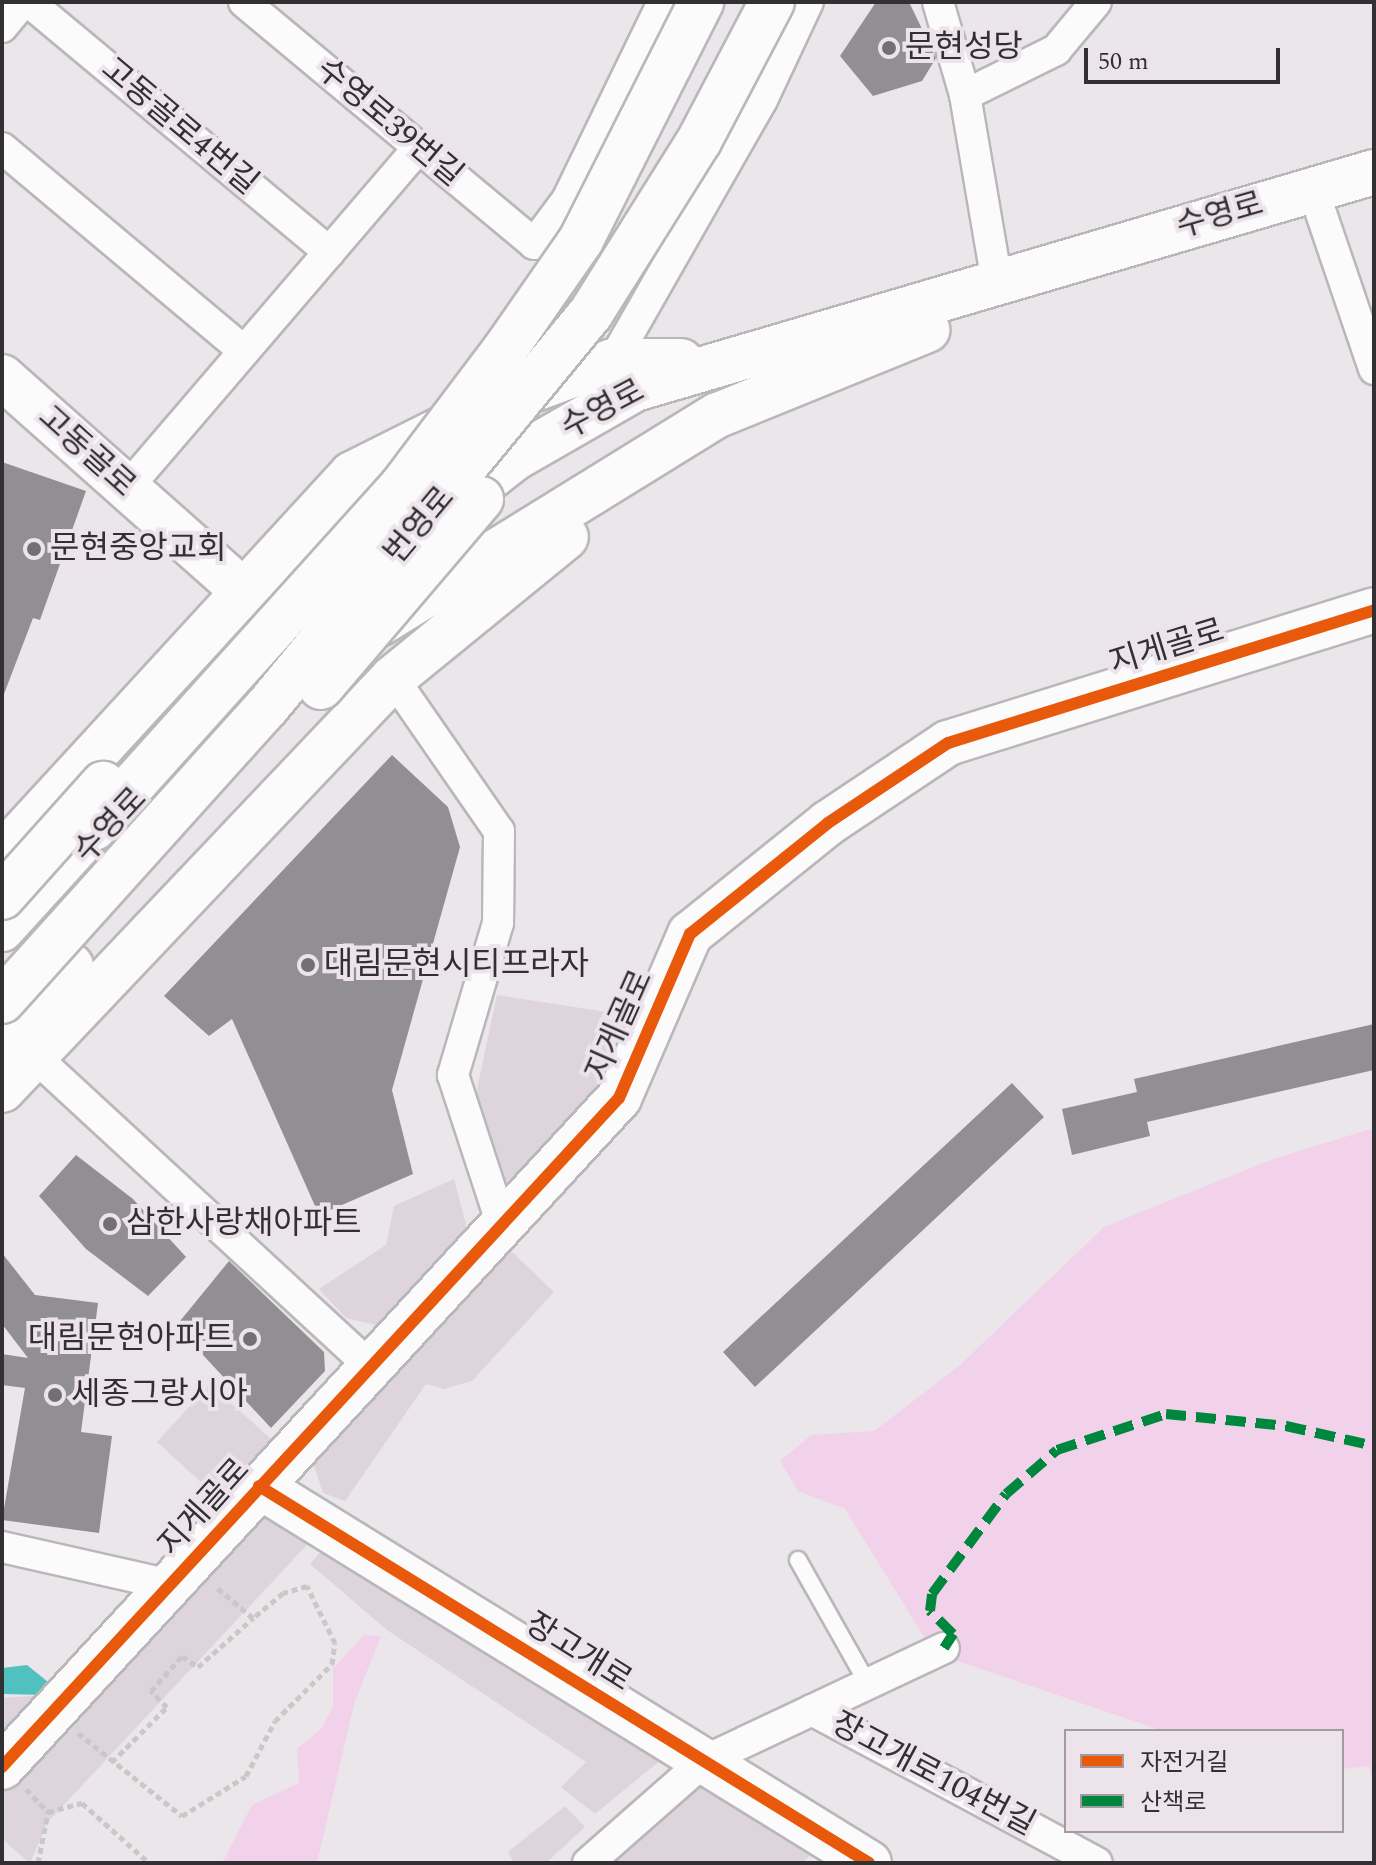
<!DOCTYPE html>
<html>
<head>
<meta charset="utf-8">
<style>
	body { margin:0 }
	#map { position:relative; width:1376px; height:1865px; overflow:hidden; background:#eae6e9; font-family:Spectral,"Noto Sans KR",serif }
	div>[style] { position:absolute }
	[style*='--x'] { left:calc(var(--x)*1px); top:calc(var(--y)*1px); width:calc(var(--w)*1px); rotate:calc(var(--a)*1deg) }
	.built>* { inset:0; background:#ded5dc }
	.green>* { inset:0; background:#f2d2eb }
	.water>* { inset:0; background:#51c1c0 }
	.building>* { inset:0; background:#928f92 }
	.path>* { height:5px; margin-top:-2.5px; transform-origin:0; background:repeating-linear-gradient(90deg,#c9c7c8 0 6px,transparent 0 10px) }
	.roads { filter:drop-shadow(2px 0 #bab7ba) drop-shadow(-2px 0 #bab7ba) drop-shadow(0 2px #bab7ba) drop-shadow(0 -2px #bab7ba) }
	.lane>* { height:16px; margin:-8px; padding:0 8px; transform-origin:8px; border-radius:8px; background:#fcfbfc }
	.street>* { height:30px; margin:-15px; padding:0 15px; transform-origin:15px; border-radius:15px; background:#fcfbfc }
	.secondary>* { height:44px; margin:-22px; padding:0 22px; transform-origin:22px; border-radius:22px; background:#fcfbfc }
	.highway>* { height:44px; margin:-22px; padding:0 22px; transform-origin:22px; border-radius:22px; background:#fcfbfc }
	.bridges { filter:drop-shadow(2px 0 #bab7ba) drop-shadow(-2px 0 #bab7ba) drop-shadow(0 2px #bab7ba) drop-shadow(0 -2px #bab7ba) }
	.highway-bridge>* { height:44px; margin:-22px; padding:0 22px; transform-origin:22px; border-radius:22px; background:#fcfbfc }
	.quiet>* { height:10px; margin-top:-5px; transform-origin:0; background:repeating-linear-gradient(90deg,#00873e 0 20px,transparent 0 30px) }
	.cycleway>* { height:12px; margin:-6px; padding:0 6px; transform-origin:6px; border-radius:6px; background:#e8590c }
	.dots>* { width:22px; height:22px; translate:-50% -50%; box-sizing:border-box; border:4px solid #ece4ea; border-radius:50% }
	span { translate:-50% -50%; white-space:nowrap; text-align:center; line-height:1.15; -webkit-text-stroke:8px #ece4ea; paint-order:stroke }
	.poi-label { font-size:32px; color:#333033 }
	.left { translate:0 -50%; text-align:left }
	.right { translate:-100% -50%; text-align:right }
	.street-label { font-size:32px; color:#333033 }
	.frame { position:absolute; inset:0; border:4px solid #333033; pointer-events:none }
	.legend { position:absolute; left:1064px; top:1729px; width:280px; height:104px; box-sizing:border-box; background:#ece4ea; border:2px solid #a29ca1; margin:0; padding:10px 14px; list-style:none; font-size:24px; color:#333033 }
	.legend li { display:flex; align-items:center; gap:16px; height:40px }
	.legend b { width:40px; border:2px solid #a29ca1 }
	.scale { position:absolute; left:1084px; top:48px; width:196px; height:36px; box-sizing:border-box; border:4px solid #333033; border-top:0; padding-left:10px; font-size:24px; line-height:28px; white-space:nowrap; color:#333033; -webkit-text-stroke:6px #ece4ea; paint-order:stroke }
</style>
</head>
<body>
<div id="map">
	<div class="built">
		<i style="clip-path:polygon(497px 995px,639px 1017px,602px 1085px,550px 1149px,501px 1186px,476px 1094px)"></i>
		<i style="clip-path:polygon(454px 1179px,469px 1236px,376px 1325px,346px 1318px,319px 1289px,386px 1245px,394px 1206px)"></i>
		<i style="clip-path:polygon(509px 1249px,554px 1292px,472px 1381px,444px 1389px,426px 1384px,345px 1501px,323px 1493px,312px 1460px)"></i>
		<i style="clip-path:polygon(210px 1384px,271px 1439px,217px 1497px,157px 1442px)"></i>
		<i style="clip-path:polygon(264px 1511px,316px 1535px,47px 1823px,30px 1863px,2px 1839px,2px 1792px)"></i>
		<i style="clip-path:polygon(331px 1540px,667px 1755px,595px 1814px,561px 1787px,586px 1762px,387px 1630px,310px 1564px)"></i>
		<i style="clip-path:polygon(46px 1695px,2px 1750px,2px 1698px)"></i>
		<i style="clip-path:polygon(698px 1783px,814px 1850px,803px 1863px,607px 1863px)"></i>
		<i style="clip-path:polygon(565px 1806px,585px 1827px,546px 1863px,514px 1863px,508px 1852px)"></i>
	</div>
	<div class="green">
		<i style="clip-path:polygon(1374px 1128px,1374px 1788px,1369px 1766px,1342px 1769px,1342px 1731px,1163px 1731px,934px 1653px,845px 1509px,798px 1491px,780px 1461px,811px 1435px,874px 1431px,959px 1366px,1104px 1227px,1273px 1159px)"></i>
		<i style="clip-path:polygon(364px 1635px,381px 1636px,354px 1704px,317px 1863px,222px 1863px,252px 1805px,299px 1783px,297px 1749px,321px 1729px,333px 1706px,333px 1669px)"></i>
	</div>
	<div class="water">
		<i style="clip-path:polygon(27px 1665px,53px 1686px,46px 1695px,2px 1694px,2px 1668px)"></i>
	</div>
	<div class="building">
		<i style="clip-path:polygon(876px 2px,909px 2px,936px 58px,922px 81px,873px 96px,840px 56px)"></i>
		<i style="clip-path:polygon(2px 462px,86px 491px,40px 620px,33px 618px,4px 694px)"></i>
		<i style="clip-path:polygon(392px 755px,448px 807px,460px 847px,392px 1090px,413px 1174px,319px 1215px,232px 1019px,209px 1036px,164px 996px)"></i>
		<i style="clip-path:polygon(1374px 1024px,1374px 1070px,1147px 1122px,1150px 1136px,1072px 1155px,1062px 1109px,1137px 1092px,1134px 1079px)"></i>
		<i style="clip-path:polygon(1012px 1083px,1044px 1117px,755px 1387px,723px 1352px)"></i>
		<i style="clip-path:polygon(76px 1155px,133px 1199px,186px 1257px,148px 1296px,86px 1249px,39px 1196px)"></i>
		<i style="clip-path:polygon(2px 1253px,35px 1295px,98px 1303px,81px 1432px,112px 1436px,99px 1533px,2px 1520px,25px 1388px,2px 1385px,2px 1354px,28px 1358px,2px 1324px)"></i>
		<i style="clip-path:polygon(229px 1261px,324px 1352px,325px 1371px,271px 1428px,176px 1326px)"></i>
	</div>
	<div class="path">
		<i style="--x:78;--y:1733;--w:133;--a:38.6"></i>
		<i style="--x:182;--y:1816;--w:75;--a:-32"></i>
		<i style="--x:246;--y:1776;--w:62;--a:-62.2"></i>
		<i style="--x:275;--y:1721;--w:81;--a:-45"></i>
		<i style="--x:332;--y:1664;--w:21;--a:-82"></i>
		<i style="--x:335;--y:1643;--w:64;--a:-116.2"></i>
		<i style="--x:307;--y:1586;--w:25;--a:164"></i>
		<i style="--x:283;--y:1593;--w:39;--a:140"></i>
		<i style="--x:253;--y:1618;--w:50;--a:-139.9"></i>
		<i style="--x:112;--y:1762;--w:78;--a:-45"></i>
		<i style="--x:167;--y:1707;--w:23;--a:-135"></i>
		<i style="--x:151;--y:1691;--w:47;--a:-48.5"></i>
		<i style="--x:182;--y:1656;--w:19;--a:35"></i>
		<i style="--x:198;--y:1667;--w:74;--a:-41.7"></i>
		<i style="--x:26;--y:1789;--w:32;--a:46"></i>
		<i style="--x:48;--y:1812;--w:35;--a:-15"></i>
		<i style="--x:82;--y:1803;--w:90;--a:41.8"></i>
		<i style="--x:38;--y:1863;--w:52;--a:-78.9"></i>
	</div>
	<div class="roads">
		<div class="lane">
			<i style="--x:798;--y:1560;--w:142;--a:60.6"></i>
		</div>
		<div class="street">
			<i style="--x:29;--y:2;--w:391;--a:39.8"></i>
			<i style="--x:244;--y:2;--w:378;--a:39.8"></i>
			<i style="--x:534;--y:244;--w:55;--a:-53.1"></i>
			<i style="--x:567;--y:200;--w:220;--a:-64.1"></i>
			<i style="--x:938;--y:2;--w:97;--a:73.8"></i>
			<i style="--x:965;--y:95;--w:190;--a:80.3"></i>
			<i style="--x:2;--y:27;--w:33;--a:-50"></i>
			<i style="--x:965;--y:95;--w:102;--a:-26.3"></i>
			<i style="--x:1056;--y:50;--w:62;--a:-50.2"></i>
			<i style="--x:2;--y:148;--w:316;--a:40"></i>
			<i style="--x:1321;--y:213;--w:165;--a:71.2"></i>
			<i style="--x:613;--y:361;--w:301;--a:-60.3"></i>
			<i style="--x:762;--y:100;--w:108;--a:-64.9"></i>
			<i style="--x:127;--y:488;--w:448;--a:-49.4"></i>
			<i style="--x:393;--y:678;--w:186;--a:55.3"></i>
			<i style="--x:499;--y:831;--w:92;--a:90.6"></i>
			<i style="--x:498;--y:923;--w:159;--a:106.5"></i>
			<i style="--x:453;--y:1075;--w:158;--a:71.9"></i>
			<i style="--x:34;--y:1056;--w:459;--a:42.7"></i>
			<i style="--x:2;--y:1547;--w:172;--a:12.7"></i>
			<i style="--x:812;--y:1710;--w:323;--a:28.2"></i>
			<i style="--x:588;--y:1863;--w:154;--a:-41.3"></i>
			<i style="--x:704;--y:1761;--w:265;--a:-25.2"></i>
		</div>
		<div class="secondary">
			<i style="--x:2;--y:377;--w:322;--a:41.6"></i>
			<i style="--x:442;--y:515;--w:93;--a:-38"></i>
			<i style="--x:515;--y:458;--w:138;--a:-29.9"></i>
			<i style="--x:635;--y:389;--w:770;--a:-16.36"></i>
			<i style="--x:379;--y:624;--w:398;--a:-31.7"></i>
			<i style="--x:718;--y:415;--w:226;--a:-22.1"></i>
			<i style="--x:2;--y:855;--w:517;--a:-47.43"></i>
			<i style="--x:352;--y:474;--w:145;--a:-26.6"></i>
			<i style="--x:482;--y:409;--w:96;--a:-20.7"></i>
			<i style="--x:572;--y:375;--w:43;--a:-18.9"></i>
			<i style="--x:613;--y:361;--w:68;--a:0"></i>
			<i style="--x:2;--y:1090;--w:568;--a:-46.5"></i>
			<i style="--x:393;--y:678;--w:223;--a:-39.2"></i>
			<i style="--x:259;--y:1486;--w:717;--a:31.72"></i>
			<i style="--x:2;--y:1767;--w:910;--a:-47.32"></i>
			<i style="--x:619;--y:1098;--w:179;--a:-66.6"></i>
			<i style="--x:690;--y:934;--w:177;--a:-38.8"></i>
			<i style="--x:828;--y:823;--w:144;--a:-33.7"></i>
			<i style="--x:948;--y:743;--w:446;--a:-17.3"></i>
		</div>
		<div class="highway">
			<i style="--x:2;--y:929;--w:137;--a:-47.7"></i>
			<i style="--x:2;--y:1041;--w:102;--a:-47.4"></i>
		</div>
	</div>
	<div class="bridges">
		<div class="highway-bridge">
			<i style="--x:321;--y:687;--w:247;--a:-49.6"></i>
			<i style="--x:94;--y:828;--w:460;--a:-48"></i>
			<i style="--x:402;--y:486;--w:173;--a:-53"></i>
			<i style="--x:506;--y:348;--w:131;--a:-55.2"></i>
			<i style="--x:581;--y:240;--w:267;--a:-63.2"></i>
			<i style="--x:2;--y:897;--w:152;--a:-48.2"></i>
			<i style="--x:2;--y:1001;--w:396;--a:-48"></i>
			<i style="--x:267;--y:707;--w:510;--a:-50.57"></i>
			<i style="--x:591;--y:313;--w:203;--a:-57.9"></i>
			<i style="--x:699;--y:141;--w:157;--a:-62.3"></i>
		</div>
	</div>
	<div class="quiet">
		<i style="--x:944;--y:1648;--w:17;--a:-57"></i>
		<i style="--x:953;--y:1634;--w:33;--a:-135"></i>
		<i style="--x:930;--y:1611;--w:17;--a:-83"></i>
		<i style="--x:932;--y:1594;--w:124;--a:-53.5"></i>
		<i style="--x:1006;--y:1494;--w:67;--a:-40.8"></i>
		<i style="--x:1057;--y:1450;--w:115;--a:-18.3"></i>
		<i style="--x:1166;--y:1414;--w:121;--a:5.7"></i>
		<i style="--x:1286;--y:1426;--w:90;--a:12.8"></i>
	</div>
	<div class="cycleway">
		<i style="--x:259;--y:1486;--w:717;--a:31.72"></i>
		<i style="--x:2;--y:1767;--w:910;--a:-47.32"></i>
		<i style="--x:619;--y:1098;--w:179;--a:-66.6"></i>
		<i style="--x:690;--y:934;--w:177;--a:-38.8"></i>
		<i style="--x:828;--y:823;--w:144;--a:-33.7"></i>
		<i style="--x:948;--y:743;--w:446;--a:-17.3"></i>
	</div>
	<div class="dots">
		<i style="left:889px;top:48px;background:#737073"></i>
		<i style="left:34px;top:549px;background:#737073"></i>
		<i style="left:308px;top:965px;background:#737073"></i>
		<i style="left:110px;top:1224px;background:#737073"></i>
		<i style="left:250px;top:1339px;background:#737073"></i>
		<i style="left:55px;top:1395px;background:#737073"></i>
	</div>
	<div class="poi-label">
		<span class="left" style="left:905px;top:48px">문현성당</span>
		<span class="left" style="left:50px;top:549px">문현중앙교회</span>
		<span class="left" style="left:324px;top:965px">대림문현시티프라자</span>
		<span class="left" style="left:126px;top:1224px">삼한사랑채아파트</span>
		<span class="right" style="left:234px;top:1339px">대림문현아파트</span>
		<span class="left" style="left:71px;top:1395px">세종그랑시아</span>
	</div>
	<div class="street-label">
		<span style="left:389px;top:123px;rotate:40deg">수영로39번길</span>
		<span style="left:179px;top:127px;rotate:40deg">고동골로4번길</span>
		<span style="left:1220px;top:216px;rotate:-16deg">수영로</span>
		<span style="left:603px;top:410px;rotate:-28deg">수영로</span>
		<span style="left:86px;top:452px;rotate:42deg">고동골로</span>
		<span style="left:420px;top:526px;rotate:-50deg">번영로</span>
		<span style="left:1167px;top:648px;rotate:-17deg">지게골로</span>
		<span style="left:111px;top:826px;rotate:-47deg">수영로</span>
		<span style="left:620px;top:1026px;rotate:-66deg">지게골로</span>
		<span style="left:205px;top:1508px;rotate:-48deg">지게골로</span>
		<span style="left:578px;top:1653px;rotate:32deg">장고개로</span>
		<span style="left:933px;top:1775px;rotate:28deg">장고개로104번길</span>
	</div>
	<div class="frame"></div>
	<ul class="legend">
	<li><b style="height:10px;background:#e8590c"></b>자전거길</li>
	<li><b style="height:10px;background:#00873e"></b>산책로</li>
	</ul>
	<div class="scale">50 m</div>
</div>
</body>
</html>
